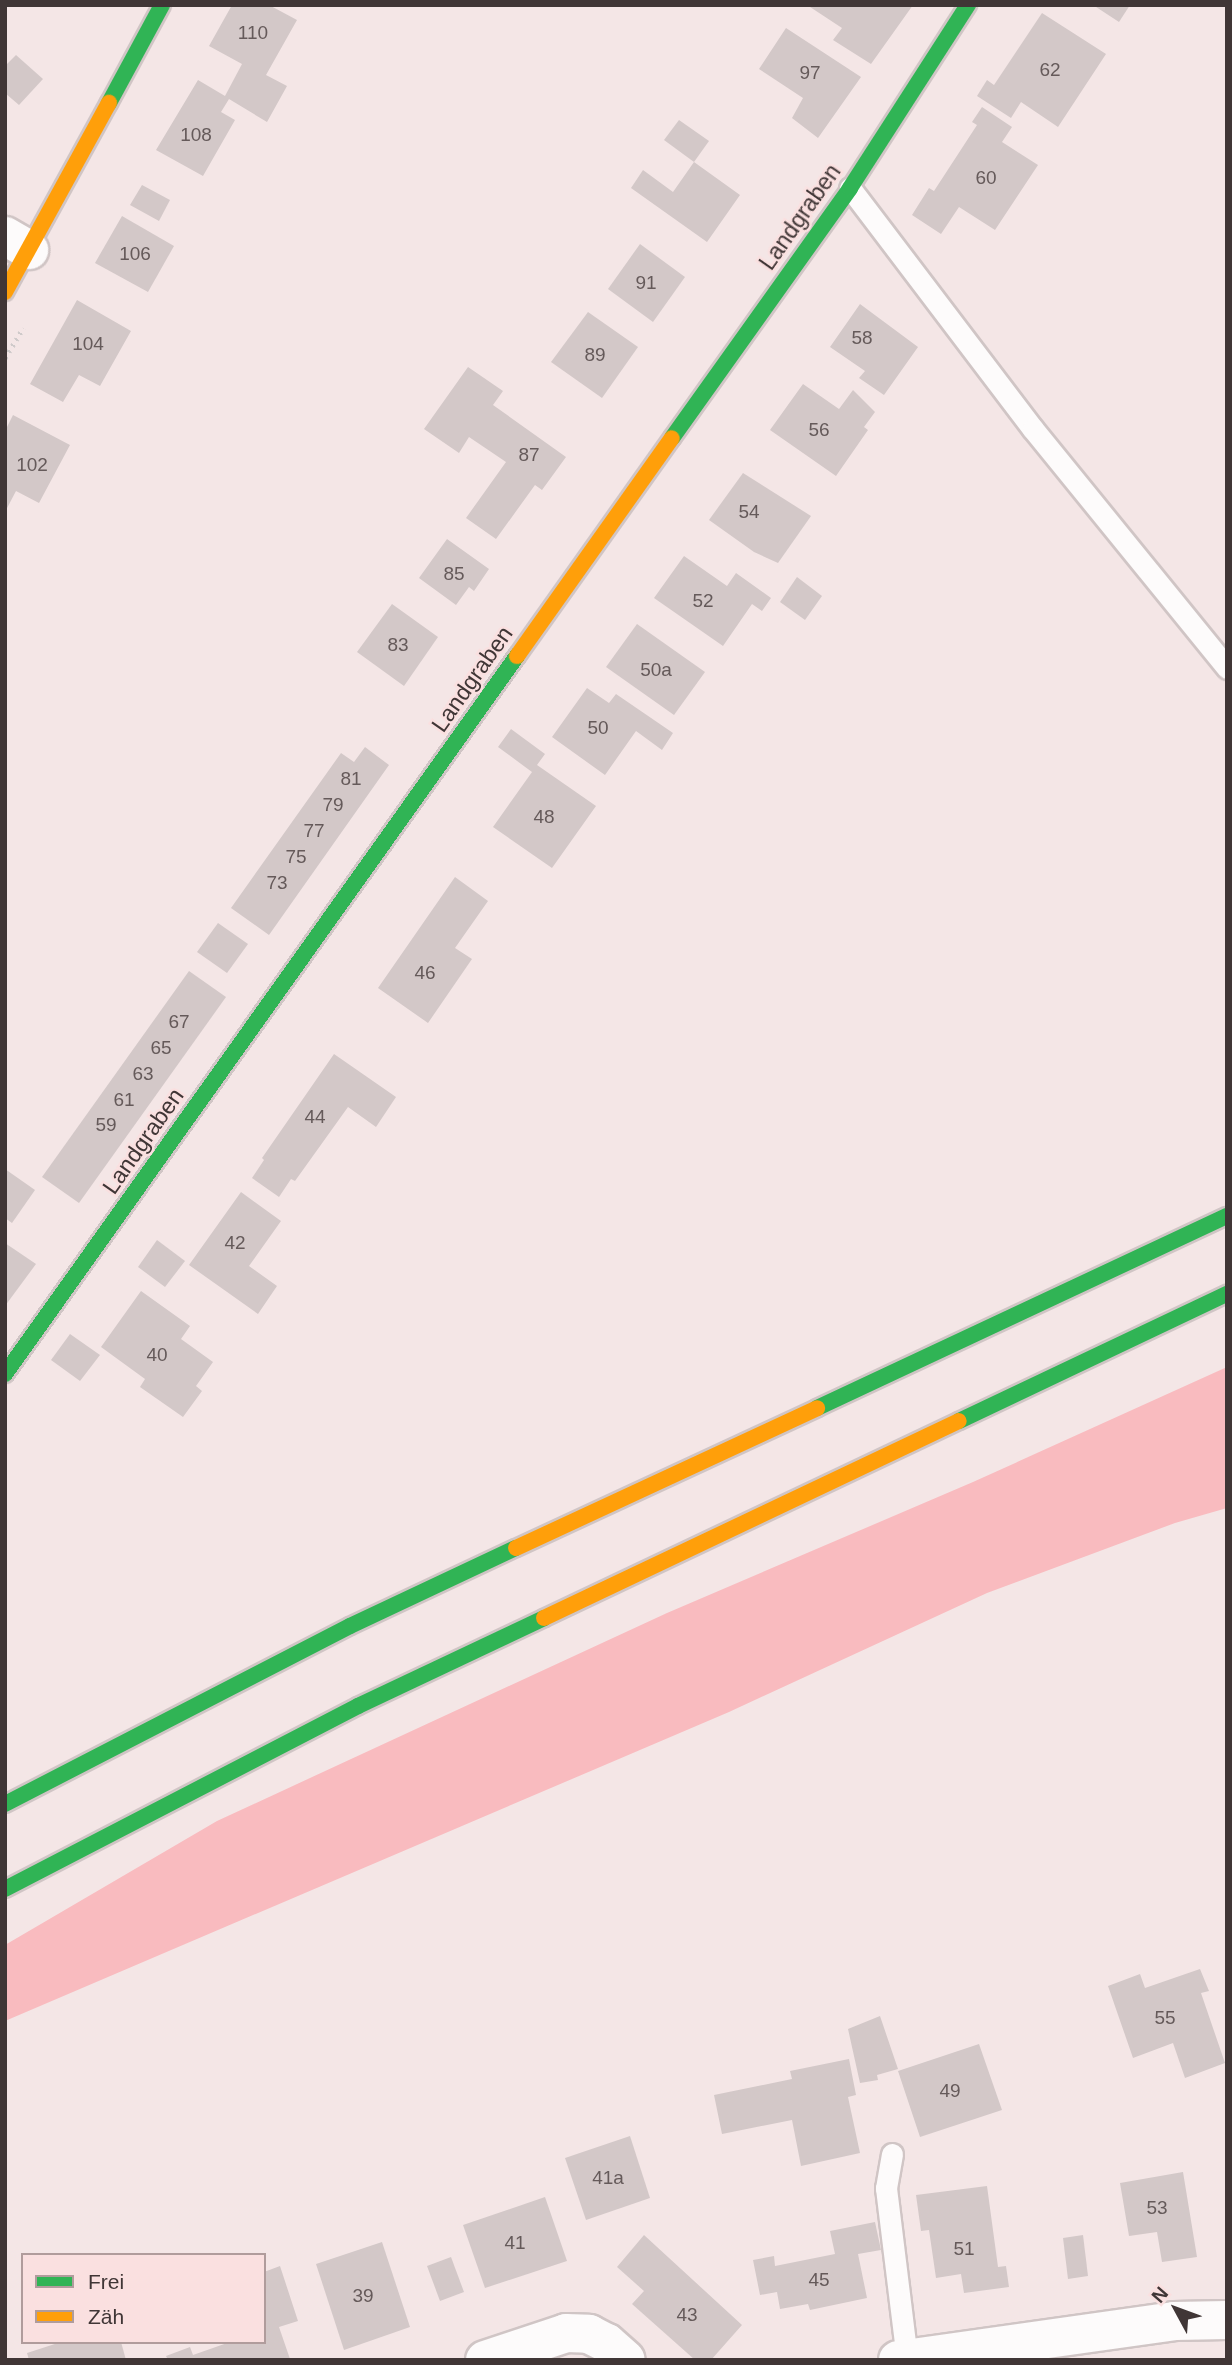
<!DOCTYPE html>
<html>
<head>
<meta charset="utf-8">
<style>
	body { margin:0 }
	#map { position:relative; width:1232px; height:2365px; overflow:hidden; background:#f4e6e6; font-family:Helvetica,sans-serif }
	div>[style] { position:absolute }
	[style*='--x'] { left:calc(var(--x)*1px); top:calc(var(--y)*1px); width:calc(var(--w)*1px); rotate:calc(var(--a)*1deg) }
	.forest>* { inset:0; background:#f9bbbf }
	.building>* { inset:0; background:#d3c8c8 }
	.path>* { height:4.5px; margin-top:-2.25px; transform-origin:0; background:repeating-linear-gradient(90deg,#cfcaca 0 2px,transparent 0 7px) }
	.roads { filter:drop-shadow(2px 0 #d0c5c5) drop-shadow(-2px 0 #d0c5c5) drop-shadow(0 2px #d0c5c5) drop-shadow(0 -2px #d0c5c5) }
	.lane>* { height:21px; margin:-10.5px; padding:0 10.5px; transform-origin:10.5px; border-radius:10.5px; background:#fdfbfb }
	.street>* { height:38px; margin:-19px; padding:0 19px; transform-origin:19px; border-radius:19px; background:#fdfbfb }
	.fast>* { height:16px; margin:-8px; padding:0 8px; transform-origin:8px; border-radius:8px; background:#30b455 }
	.slow>* { height:16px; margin:-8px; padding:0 8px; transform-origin:8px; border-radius:8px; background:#ff9f0a }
	span { translate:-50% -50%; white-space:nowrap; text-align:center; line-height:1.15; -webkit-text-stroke:5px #fae0e0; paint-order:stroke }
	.number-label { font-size:19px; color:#655a5a }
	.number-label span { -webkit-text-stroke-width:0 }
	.street-label { font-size:23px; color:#403636 }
	.frame { position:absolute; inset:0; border:7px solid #403636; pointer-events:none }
	.legend { position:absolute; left:21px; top:2253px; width:245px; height:91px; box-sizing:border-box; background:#fae0e0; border:2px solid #b09c9c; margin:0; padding:9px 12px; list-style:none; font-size:21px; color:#403636 }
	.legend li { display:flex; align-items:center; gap:14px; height:35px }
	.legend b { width:35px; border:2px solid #b09c9c }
	.north { position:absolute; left:1141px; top:2274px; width:70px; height:70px; -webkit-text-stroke:5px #fae0e0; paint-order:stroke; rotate:311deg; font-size:19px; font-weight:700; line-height:28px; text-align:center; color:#403636 }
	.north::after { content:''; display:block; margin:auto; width:24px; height:32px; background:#403636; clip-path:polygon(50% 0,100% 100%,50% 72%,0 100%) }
</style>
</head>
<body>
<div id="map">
	<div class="forest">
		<i style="clip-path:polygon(1227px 1367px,1227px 1508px,1175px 1523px,987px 1593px,729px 1712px,5px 2021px,5px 1945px,217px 1821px,667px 1613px,973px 1482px)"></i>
	</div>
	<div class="building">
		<i style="clip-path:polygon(232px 5px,269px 5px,297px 20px,266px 75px,287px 86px,267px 122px,229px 99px,221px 112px,235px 120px,203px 176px,156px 150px,198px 80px,225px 96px,242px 64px,209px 46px)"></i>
		<i style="clip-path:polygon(807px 5px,913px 5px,871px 64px,833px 40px,842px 28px)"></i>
		<i style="clip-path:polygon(1093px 5px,1130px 5px,1119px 22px)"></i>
		<i style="clip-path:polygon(1042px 13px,1106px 54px,1058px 127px,1021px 102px,1011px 118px,977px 96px,987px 80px,994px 85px)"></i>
		<i style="clip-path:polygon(786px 28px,861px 77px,818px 138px,792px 118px,803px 98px,759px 69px)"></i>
		<i style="clip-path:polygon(16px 55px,43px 79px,19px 105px,5px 93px,5px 66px)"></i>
		<i style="clip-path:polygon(982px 107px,1012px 127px,1002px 142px,1038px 165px,995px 230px,959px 207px,941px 234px,912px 215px,929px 188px,934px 191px,977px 125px,972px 122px)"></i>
		<i style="clip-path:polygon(679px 120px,709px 141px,694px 162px,664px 140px)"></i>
		<i style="clip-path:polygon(694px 162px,740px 195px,707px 242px,631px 188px,643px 170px,673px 192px)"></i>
		<i style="clip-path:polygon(142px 185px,170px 200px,159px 221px,130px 205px)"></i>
		<i style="clip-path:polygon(122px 216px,174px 246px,148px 292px,95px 263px)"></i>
		<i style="clip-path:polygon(640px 244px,685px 277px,653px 322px,608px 289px)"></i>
		<i style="clip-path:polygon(77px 300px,131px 331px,100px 386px,79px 375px,63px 402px,30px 384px)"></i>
		<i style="clip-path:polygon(860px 304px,918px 347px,884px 395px,859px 378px,865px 371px,830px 347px)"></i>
		<i style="clip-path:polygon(588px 312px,638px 347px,602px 398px,551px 362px)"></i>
		<i style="clip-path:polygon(468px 367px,503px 391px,493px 405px,566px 457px,542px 490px,535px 485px,496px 539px,466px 518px,506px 462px,469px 437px,459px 453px,424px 429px)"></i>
		<i style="clip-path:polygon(803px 384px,839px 409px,853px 390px,875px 412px,864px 427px,868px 430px,836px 476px,770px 430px)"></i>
		<i style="clip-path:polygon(13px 415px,70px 445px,39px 503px,16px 491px,5px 512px,5px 431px)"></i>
		<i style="clip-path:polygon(743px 473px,811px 516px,778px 563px,754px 552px,709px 520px)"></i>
		<i style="clip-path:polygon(447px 539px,489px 569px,474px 591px,469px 587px,456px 605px,419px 578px)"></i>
		<i style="clip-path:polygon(684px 556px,727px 586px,736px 573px,771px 598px,762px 611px,752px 604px,723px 646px,654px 598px)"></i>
		<i style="clip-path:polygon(797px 577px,822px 596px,805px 620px,780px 602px)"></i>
		<i style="clip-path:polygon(392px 604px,438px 637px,404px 686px,357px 652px)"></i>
		<i style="clip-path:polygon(637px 624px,705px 672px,674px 715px,606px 667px)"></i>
		<i style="clip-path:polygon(587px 688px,609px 703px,616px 694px,673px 733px,662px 750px,636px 731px,605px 775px,552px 737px)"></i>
		<i style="clip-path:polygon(511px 729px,545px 754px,537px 765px,596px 806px,552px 868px,493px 827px,532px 772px,498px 747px)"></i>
		<i style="clip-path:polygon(365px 747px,389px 765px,269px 935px,231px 908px,341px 753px,354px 762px)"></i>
		<i style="clip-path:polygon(455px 877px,488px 901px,455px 948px,472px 959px,428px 1023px,378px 988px)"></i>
		<i style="clip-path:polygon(218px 923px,248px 944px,227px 973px,197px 952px)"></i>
		<i style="clip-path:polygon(189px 971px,226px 997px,79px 1203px,42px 1177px)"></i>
		<i style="clip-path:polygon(334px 1054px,396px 1097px,376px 1127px,348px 1107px,295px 1181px,291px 1179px,279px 1197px,252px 1178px,264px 1160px,262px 1158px)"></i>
		<i style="clip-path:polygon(5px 1169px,35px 1190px,12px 1223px,5px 1218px)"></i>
		<i style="clip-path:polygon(241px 1192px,281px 1221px,249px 1266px,277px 1286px,258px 1314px,189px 1265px)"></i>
		<i style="clip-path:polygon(157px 1240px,185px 1261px,165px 1287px,138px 1267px)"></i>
		<i style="clip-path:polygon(5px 1243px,36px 1264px,5px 1306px)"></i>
		<i style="clip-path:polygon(141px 1291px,190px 1326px,181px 1339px,213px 1362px,196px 1386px,202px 1391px,183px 1417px,140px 1387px,145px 1379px,101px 1347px)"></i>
		<i style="clip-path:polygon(70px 1334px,100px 1355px,80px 1381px,51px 1360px)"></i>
		<i style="clip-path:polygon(1200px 1969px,1209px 1991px,1201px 1993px,1225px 2063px,1185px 2078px,1173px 2043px,1133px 2058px,1108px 1986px,1140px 1974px,1145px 1988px)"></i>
		<i style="clip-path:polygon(880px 2016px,898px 2069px,877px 2075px,878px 2080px,860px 2083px,848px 2029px)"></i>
		<i style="clip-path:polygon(979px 2044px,1002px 2110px,920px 2137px,898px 2071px)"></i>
		<i style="clip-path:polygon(849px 2059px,856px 2095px,848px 2097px,860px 2153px,801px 2166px,792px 2120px,722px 2134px,714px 2095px,792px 2079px,790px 2071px)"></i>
		<i style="clip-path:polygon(630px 2136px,650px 2198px,586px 2220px,565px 2158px)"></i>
		<i style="clip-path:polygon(1183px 2172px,1197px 2257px,1162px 2262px,1157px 2232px,1129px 2236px,1120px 2183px)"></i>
		<i style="clip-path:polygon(987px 2186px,998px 2267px,1006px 2266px,1009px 2287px,964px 2293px,961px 2274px,936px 2278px,929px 2230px,921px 2231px,916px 2195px)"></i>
		<i style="clip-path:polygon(545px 2197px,567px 2261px,485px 2288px,463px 2225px)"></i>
		<i style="clip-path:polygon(875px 2222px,881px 2250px,858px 2254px,867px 2298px,810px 2310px,808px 2304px,780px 2309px,777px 2292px,760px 2295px,753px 2260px,774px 2256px,775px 2266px,835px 2254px,830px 2231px)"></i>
		<i style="clip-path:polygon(644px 2235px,742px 2325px,711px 2360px,695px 2360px,632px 2304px,644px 2291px,617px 2267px)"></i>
		<i style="clip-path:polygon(1083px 2235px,1088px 2276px,1068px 2279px,1063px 2238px)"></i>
		<i style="clip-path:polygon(382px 2242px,410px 2327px,344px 2350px,316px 2264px)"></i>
		<i style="clip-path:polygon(451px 2257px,464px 2292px,440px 2301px,427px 2266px)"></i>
		<i style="clip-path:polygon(280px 2266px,298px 2321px,279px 2327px,290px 2359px,168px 2360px,166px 2356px,190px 2347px,193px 2355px,230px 2342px,264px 2342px,264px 2272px)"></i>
		<i style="clip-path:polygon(61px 2342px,121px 2342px,126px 2360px,29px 2360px,27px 2353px)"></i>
	</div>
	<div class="path">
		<i style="--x:5;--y:358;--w:35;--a:-59"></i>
	</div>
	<div class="roads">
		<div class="lane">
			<i style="--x:850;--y:188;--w:303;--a:52.8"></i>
			<i style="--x:1033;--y:429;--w:308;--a:50.9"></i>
			<i style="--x:892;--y:2154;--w:35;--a:100"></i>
			<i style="--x:886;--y:2188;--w:171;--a:83"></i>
		</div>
		<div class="street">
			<i style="--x:5;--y:236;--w:28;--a:30"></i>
			<i style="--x:485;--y:2360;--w:85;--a:-18.4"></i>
			<i style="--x:566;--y:2333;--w:23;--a:2"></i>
			<i style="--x:589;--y:2334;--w:20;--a:27"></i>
			<i style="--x:607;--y:2343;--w:25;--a:42"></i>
			<i style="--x:898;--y:2360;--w:279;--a:-8"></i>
			<i style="--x:1174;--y:2321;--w:53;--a:-1.1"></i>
		</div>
		<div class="fast">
			<i style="--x:109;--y:103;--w:111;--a:-61.6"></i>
			<i style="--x:672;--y:438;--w:307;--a:-54.5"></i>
			<i style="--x:850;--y:188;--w:218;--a:-57.2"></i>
			<i style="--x:5;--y:1374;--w:882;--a:-54.51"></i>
			<i style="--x:817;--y:1408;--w:453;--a:-25.1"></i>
			<i style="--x:959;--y:1421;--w:297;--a:-25.4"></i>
			<i style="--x:5;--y:1804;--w:388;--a:-27.3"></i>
			<i style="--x:350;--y:1626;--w:183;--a:-25.2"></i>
			<i style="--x:5;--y:1889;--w:398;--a:-27.4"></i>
			<i style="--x:358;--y:1706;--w:206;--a:-25.3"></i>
		</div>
		<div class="slow">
			<i style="--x:5;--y:292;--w:216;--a:-61.2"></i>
			<i style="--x:517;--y:656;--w:267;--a:-54.6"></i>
			<i style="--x:516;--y:1548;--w:332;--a:-24.9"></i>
			<i style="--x:544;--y:1618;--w:459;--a:-25.4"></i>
		</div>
	</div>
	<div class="number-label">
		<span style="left:253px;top:33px">110</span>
		<span style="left:1050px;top:70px">62</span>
		<span style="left:810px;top:73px">97</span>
		<span style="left:196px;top:135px">108</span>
		<span style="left:986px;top:178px">60</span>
		<span style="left:135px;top:254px">106</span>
		<span style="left:646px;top:283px">91</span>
		<span style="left:862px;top:338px">58</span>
		<span style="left:88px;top:344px">104</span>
		<span style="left:595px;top:355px">89</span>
		<span style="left:819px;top:430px">56</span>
		<span style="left:529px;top:455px">87</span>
		<span style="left:32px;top:465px">102</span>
		<span style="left:749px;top:512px">54</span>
		<span style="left:454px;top:574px">85</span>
		<span style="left:703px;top:601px">52</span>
		<span style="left:398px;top:645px">83</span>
		<span style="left:656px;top:670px">50a</span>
		<span style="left:598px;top:728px">50</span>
		<span style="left:351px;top:779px">81</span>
		<span style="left:333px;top:805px">79</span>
		<span style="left:544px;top:817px">48</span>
		<span style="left:314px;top:831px">77</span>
		<span style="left:296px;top:857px">75</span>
		<span style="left:277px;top:883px">73</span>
		<span style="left:425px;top:973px">46</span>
		<span style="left:179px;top:1022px">67</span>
		<span style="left:161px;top:1048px">65</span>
		<span style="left:143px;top:1074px">63</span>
		<span style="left:124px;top:1100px">61</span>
		<span style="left:315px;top:1117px">44</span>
		<span style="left:106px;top:1125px">59</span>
		<span style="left:235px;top:1243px">42</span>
		<span style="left:157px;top:1355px">40</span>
		<span style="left:1165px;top:2018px">55</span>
		<span style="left:950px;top:2091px">49</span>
		<span style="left:608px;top:2178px">41a</span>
		<span style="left:1157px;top:2208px">53</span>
		<span style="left:515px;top:2243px">41</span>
		<span style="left:964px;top:2249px">51</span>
		<span style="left:819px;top:2280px">45</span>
		<span style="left:363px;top:2296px">39</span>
		<span style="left:687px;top:2315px">43</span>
	</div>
	<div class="street-label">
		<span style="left:800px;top:217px;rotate:-55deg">Landgraben</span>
		<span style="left:472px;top:679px;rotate:-55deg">Landgraben</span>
		<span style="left:143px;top:1141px;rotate:-55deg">Landgraben</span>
	</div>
	<div class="frame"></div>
	<ul class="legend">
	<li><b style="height:9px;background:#30b455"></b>Frei</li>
	<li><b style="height:9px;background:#ff9f0a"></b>Zäh</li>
	</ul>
	<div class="north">N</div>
</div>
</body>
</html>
